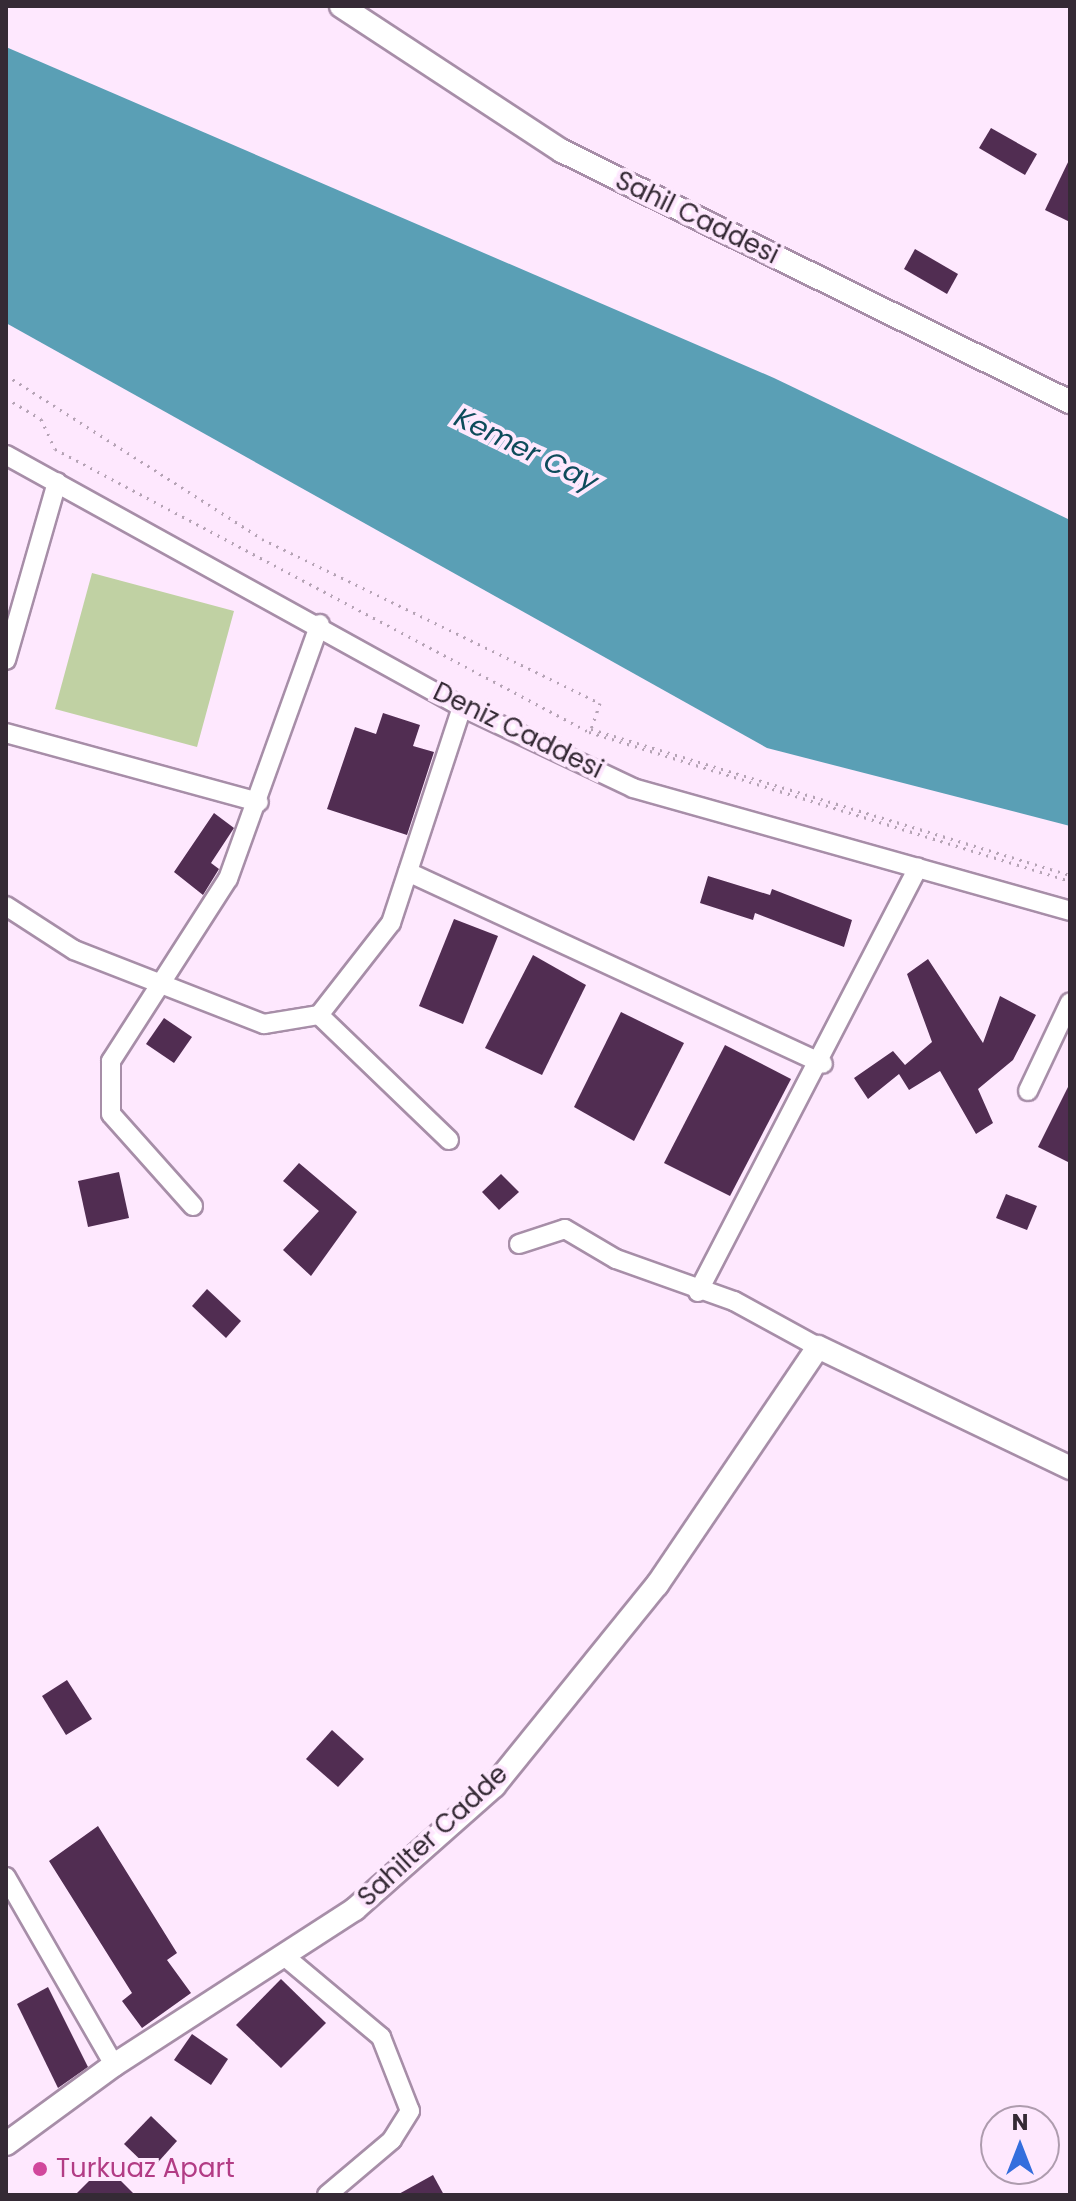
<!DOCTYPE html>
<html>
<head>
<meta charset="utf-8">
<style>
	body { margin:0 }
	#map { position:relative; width:1076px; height:2201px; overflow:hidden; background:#fee8fe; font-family:Poppins,sans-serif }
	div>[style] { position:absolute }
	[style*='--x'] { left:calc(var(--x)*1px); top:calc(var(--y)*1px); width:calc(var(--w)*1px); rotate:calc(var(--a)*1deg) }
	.green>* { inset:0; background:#c0d1a3 }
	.water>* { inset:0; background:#5a9fb5 }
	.building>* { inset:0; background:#512d52 }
	.path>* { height:3px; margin-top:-1.5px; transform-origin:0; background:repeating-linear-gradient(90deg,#b5a3b5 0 2px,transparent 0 8px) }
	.roads { filter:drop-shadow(2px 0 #a78ea8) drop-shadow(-2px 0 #a78ea8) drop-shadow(0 2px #a78ea8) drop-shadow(0 -2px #a78ea8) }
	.minor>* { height:18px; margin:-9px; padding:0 9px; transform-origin:9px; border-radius:9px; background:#fff }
	.tertiary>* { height:22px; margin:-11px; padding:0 11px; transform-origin:11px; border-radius:11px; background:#fff }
	.dots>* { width:22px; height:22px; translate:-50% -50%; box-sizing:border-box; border:4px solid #fee8fe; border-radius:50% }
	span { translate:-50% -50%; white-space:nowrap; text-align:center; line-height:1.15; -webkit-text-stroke:8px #fee8fe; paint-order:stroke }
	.street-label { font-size:26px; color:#352a35 }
	.hotel-label { font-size:26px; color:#b23c85 }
	.left { translate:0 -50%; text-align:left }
	.water-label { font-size:28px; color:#0e4b5b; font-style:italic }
	.frame { position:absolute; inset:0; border:8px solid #352a35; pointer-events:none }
	.north { position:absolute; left:980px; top:2105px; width:80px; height:80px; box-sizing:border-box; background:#fee8fe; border:2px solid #ae9cae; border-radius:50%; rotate:0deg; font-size:22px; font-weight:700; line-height:32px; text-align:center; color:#352a35 }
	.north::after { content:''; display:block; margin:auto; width:28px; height:36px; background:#346edd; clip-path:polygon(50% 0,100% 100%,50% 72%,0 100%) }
</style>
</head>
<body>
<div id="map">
	<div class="green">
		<i style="clip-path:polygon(92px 573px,234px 611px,197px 747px,55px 709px)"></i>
	</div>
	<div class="water">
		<i style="clip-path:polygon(6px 47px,774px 378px,1070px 520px,1070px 826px,767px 748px,6px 323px)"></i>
	</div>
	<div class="building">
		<i style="clip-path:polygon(991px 128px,1037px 154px,1025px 175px,979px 148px)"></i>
		<i style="clip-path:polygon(1070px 158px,1070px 222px,1045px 210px)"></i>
		<i style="clip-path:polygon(915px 249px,958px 274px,947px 294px,904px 269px)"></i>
		<i style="clip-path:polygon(383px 713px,420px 725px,413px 746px,434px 752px,407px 835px,327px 809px,355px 727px,376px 734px)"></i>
		<i style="clip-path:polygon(214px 813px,234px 828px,211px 863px,219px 869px,203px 895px,174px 872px)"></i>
		<i style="clip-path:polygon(708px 876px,770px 895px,772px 889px,852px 920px,844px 947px,755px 913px,753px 920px,700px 903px)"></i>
		<i style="clip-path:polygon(454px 919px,498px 936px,463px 1024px,419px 1006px)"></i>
		<i style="clip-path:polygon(533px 955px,586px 985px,542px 1075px,485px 1048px)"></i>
		<i style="clip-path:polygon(928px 959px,983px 1043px,1000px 996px,1036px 1015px,1013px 1060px,978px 1089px,993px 1123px,976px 1134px,940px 1071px,909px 1090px,899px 1074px,868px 1099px,854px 1078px,893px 1051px,905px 1065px,932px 1042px,907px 974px)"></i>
		<i style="clip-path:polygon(621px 1012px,684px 1043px,634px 1141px,574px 1107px)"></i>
		<i style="clip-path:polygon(164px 1018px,192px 1037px,174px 1063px,146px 1044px)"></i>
		<i style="clip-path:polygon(725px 1045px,791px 1079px,730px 1196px,664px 1163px)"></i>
		<i style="clip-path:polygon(1070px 1083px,1070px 1163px,1038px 1147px)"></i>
		<i style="clip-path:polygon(299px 1163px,357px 1212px,311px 1276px,283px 1250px,319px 1211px,283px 1181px)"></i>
		<i style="clip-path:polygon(119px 1172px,129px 1218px,88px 1227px,78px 1181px)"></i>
		<i style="clip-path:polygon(501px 1174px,519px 1192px,499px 1210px,482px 1192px)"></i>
		<i style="clip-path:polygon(1006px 1194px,1037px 1206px,1027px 1230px,996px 1218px)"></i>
		<i style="clip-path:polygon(207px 1289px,241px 1321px,226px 1338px,192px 1306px)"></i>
		<i style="clip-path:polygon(67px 1680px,92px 1719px,66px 1735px,42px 1696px)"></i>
		<i style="clip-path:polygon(332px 1730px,364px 1759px,338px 1787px,306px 1759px)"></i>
		<i style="clip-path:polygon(98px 1826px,177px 1953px,167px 1960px,191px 1993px,142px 2028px,122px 2001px,132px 1993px,49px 1861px)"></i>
		<i style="clip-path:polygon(281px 1979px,326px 2023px,281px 2068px,236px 2025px)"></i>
		<i style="clip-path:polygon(48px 1987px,88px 2067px,58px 2088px,17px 2004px)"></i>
		<i style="clip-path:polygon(192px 2034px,228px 2059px,211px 2085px,174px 2060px)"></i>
		<i style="clip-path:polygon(151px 2116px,177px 2141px,151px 2170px,124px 2144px)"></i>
		<i style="clip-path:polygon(105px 2165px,135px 2195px,75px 2195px)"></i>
		<i style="clip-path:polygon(433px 2175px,444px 2195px,397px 2195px)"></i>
	</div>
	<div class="path">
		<i style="--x:6;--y:375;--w:304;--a:32.6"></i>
		<i style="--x:262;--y:539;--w:376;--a:25.9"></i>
		<i style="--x:600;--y:703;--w:28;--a:109"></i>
		<i style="--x:591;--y:729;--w:501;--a:16.95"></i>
		<i style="--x:6;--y:398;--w:41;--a:31"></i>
		<i style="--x:41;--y:419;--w:33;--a:65"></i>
		<i style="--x:55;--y:449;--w:604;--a:27.92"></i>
		<i style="--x:589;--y:732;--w:504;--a:17.21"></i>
	</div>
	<div class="roads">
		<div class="minor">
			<i style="--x:6;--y:455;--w:521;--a:28.93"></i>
			<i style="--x:462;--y:707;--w:189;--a:25.3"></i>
			<i style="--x:633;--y:788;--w:454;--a:15.7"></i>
			<i style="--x:6;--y:660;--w:185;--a:-74"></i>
			<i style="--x:6;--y:733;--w:262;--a:15.3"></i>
			<i style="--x:408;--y:872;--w:457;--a:24.8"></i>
			<i style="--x:6;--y:906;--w:81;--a:32.9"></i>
			<i style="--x:74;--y:950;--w:204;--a:21.3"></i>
			<i style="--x:264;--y:1024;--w:56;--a:-9.3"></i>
			<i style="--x:1028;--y:1091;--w:98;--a:-64.7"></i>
			<i style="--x:449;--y:1140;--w:180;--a:-136.1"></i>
			<i style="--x:319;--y:1015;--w:117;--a:-52"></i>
			<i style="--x:391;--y:923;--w:227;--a:-71.8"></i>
			<i style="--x:193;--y:1206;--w:123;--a:-131.7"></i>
			<i style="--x:111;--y:1114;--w:53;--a:-90"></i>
			<i style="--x:111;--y:1061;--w:216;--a:-57.3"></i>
			<i style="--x:228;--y:879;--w:271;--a:-70.2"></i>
			<i style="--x:519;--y:1244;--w:48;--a:-18.1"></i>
			<i style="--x:565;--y:1229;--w:59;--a:30.5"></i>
			<i style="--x:616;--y:1259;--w:125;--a:19.6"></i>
			<i style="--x:734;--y:1301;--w:96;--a:28.7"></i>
			<i style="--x:698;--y:1292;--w:478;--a:-62.6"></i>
			<i style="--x:6;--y:1877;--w:217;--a:60.1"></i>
			<i style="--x:283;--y:1955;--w:128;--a:39.9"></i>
			<i style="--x:381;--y:2037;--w:79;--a:68.6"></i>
			<i style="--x:410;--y:2111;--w:34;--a:122"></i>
			<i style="--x:392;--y:2140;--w:85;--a:139.8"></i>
		</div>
		<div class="tertiary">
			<i style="--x:341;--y:6;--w:264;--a:33.3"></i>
			<i style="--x:562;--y:151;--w:567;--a:26.29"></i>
			<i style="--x:6;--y:2144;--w:134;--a:-36.2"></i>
			<i style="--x:114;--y:2065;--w:287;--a:-32.9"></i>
			<i style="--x:355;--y:1909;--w:186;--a:-41.5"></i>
			<i style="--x:494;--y:1786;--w:259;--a:-51"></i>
			<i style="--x:657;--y:1585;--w:287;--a:-55.9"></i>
			<i style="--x:818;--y:1347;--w:280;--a:25.6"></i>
		</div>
	</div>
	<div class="dots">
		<i style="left:40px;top:2169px;background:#d1479c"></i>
	</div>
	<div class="street-label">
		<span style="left:697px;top:218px;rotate:26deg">Sahil Caddesi</span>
		<span style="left:518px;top:731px;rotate:26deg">Deniz Caddesi</span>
		<span style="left:433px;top:1836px;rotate:-43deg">Sahilter Cadde</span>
	</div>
	<div class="hotel-label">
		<span class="left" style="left:56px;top:2169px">Turkuaz Apart</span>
	</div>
	<div class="water-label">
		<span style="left:526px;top:450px;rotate:26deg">Kemer Cay</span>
	</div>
	<div class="frame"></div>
	<div class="north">N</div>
</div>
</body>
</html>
